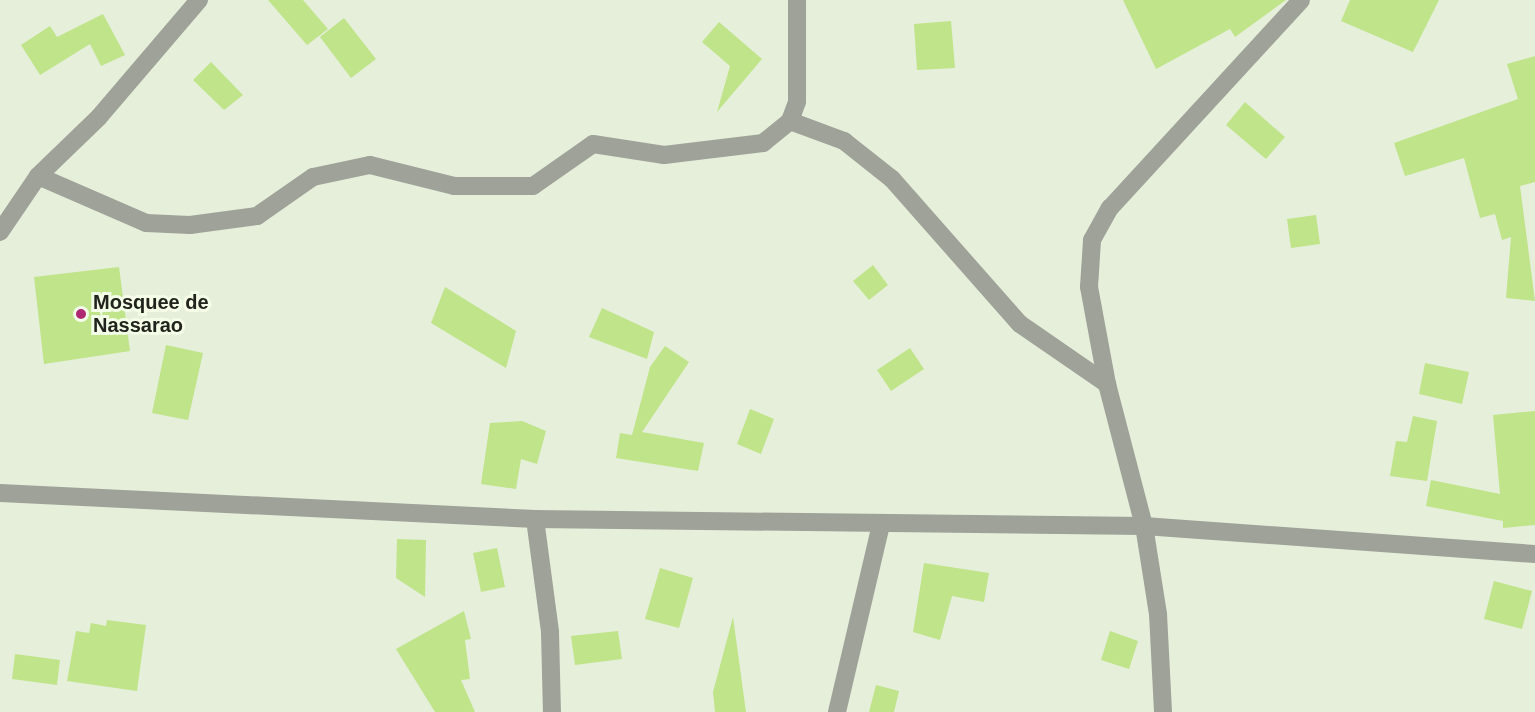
<!DOCTYPE html>
<html>
<head>
<meta charset="utf-8">
<style>
	body { margin:0 }
	#map { position:relative; width:1535px; height:712px; overflow:hidden; background:#e6efda; font-family:Arial,sans-serif }
	div>[style] { position:absolute }
	[style*='--x'] { left:calc(var(--x)*1px); top:calc(var(--y)*1px); width:calc(var(--w)*1px); rotate:calc(var(--a)*1deg) }
	.building>* { inset:0; background:#bfe489 }
	.street>* { height:18px; margin:-9px; padding:0 9px; transform-origin:9px; border-radius:9px; background:#9ea299 }
	.dots>* { width:16px; height:16px; translate:-50% -50%; box-sizing:border-box; border:3px solid #f3fde8; border-radius:50% }
	span { translate:-50% -50%; white-space:nowrap; text-align:center; line-height:1.15; -webkit-text-stroke:6px #f3fde8; paint-order:stroke }
	.poi-label { font-size:20px; color:#21241c; font-weight:700 }
	.left { translate:0 -50%; text-align:left }
</style>
</head>
<body>
<div id="map">
	<div class="building">
		<i style="clip-path:polygon(268px 0,303px 0,328px 29px,307px 45px)"></i>
		<i style="clip-path:polygon(1123px 0,1286px 0,1235px 37px,1230px 29px,1156px 69px)"></i>
		<i style="clip-path:polygon(1350px 0,1439px 0,1413px 52px,1341px 21px)"></i>
		<i style="clip-path:polygon(103px 14px,125px 55px,101px 66px,90px 44px,40px 75px,21px 45px,50px 26px,57px 37px)"></i>
		<i style="clip-path:polygon(344px 18px,376px 59px,351px 78px,320px 37px)"></i>
		<i style="clip-path:polygon(951px 21px,955px 68px,917px 70px,914px 24px)"></i>
		<i style="clip-path:polygon(719px 22px,762px 59px,717px 112px,730px 66px,702px 42px)"></i>
		<i style="clip-path:polygon(1535px 56px,1535px 182px,1520px 186px,1535px 301px,1506px 298px,1511px 237px,1502px 240px,1495px 214px,1480px 218px,1464px 158px,1405px 176px,1394px 143px,1518px 99px,1507px 64px)"></i>
		<i style="clip-path:polygon(211px 62px,243px 95px,224px 110px,193px 80px)"></i>
		<i style="clip-path:polygon(1245px 102px,1285px 137px,1266px 159px,1226px 125px)"></i>
		<i style="clip-path:polygon(1316px 215px,1320px 244px,1291px 248px,1287px 219px)"></i>
		<i style="clip-path:polygon(873px 265px,888px 285px,869px 300px,853px 281px)"></i>
		<i style="clip-path:polygon(119px 267px,130px 351px,44px 364px,34px 277px)"></i>
		<i style="clip-path:polygon(445px 287px,516px 331px,506px 368px,431px 323px)"></i>
		<i style="clip-path:polygon(602px 308px,654px 332px,647px 359px,589px 337px)"></i>
		<i style="clip-path:polygon(166px 345px,203px 353px,188px 420px,152px 413px)"></i>
		<i style="clip-path:polygon(665px 346px,689px 362px,642px 432px,704px 443px,698px 471px,616px 458px,620px 433px,632px 435px,650px 367px)"></i>
		<i style="clip-path:polygon(910px 348px,924px 369px,891px 391px,877px 370px)"></i>
		<i style="clip-path:polygon(1425px 363px,1469px 372px,1462px 404px,1419px 394px)"></i>
		<i style="clip-path:polygon(750px 409px,774px 419px,761px 454px,737px 444px)"></i>
		<i style="clip-path:polygon(1535px 411px,1535px 525px,1503px 528px,1503px 521px,1426px 506px,1431px 480px,1500px 494px,1493px 415px)"></i>
		<i style="clip-path:polygon(1413px 416px,1437px 421px,1427px 481px,1390px 476px,1396px 441px,1407px 442px)"></i>
		<i style="clip-path:polygon(522px 421px,546px 431px,537px 464px,521px 459px,516px 489px,481px 484px,490px 423px)"></i>
		<i style="clip-path:polygon(397px 539px,426px 540px,425px 597px,396px 578px)"></i>
		<i style="clip-path:polygon(497px 548px,505px 587px,481px 592px,473px 553px)"></i>
		<i style="clip-path:polygon(924px 563px,989px 573px,984px 602px,952px 596px,940px 640px,913px 632px)"></i>
		<i style="clip-path:polygon(660px 568px,693px 578px,679px 628px,645px 619px)"></i>
		<i style="clip-path:polygon(1494px 581px,1532px 591px,1522px 629px,1484px 619px)"></i>
		<i style="clip-path:polygon(464px 611px,471px 639px,465px 640px,470px 679px,461px 680px,475px 712px,435px 712px,396px 649px)"></i>
		<i style="clip-path:polygon(733px 617px,746px 712px,715px 712px,713px 692px)"></i>
		<i style="clip-path:polygon(107px 620px,146px 625px,137px 691px,67px 681px,76px 631px,89px 633px,91px 623px,106px 626px)"></i>
		<i style="clip-path:polygon(618px 631px,622px 659px,575px 665px,571px 636px)"></i>
		<i style="clip-path:polygon(1110px 631px,1138px 641px,1129px 669px,1101px 660px)"></i>
		<i style="clip-path:polygon(15px 654px,60px 660px,57px 685px,12px 679px)"></i>
		<i style="clip-path:polygon(876px 685px,899px 691px,894px 712px,869px 712px)"></i>
	</div>
	<div class="street">
		<i style="--x:790;--y:121;--w:58;--a:20.3"></i>
		<i style="--x:844;--y:141;--w:61;--a:38.4"></i>
		<i style="--x:892;--y:179;--w:193;--a:48.6"></i>
		<i style="--x:1020;--y:324;--w:106;--a:34.6"></i>
		<i style="--x:38;--y:176;--w:118;--a:23.5"></i>
		<i style="--x:146;--y:223;--w:44;--a:2.6"></i>
		<i style="--x:190;--y:225;--w:68;--a:-7.7"></i>
		<i style="--x:257;--y:216;--w:68;--a:-34.9"></i>
		<i style="--x:313;--y:177;--w:58;--a:-11.9"></i>
		<i style="--x:370;--y:165;--w:87;--a:14"></i>
		<i style="--x:454;--y:186;--w:79;--a:0"></i>
		<i style="--x:533;--y:186;--w:73;--a:-35"></i>
		<i style="--x:593;--y:144;--w:72;--a:8.8"></i>
		<i style="--x:664;--y:155;--w:100;--a:-6.9"></i>
		<i style="--x:763;--y:143;--w:35;--a:-39"></i>
		<i style="--x:790;--y:121;--w:20;--a:-70"></i>
		<i style="--x:797;--y:102;--w:102;--a:-90"></i>
		<i style="--x:0;--y:232;--w:68;--a:-55.8"></i>
		<i style="--x:38;--y:176;--w:85;--a:-44"></i>
		<i style="--x:99;--y:117;--w:154;--a:-49.5"></i>
		<i style="--x:0;--y:493;--w:536;--a:2.78"></i>
		<i style="--x:535;--y:519;--w:609;--a:0.66"></i>
		<i style="--x:1144;--y:526;--w:392;--a:4.1"></i>
		<i style="--x:535;--y:519;--w:114;--a:82.4"></i>
		<i style="--x:550;--y:632;--w:80;--a:88.6"></i>
		<i style="--x:837;--y:712;--w:193;--a:-76.8"></i>
		<i style="--x:1163;--y:712;--w:98;--a:-92.9"></i>
		<i style="--x:1158;--y:614;--w:89;--a:-99"></i>
		<i style="--x:1144;--y:526;--w:147;--a:-104.6"></i>
		<i style="--x:1107;--y:384;--w:99;--a:-100.5"></i>
		<i style="--x:1089;--y:287;--w:47;--a:-86.3"></i>
		<i style="--x:1092;--y:240;--w:37;--a:-61"></i>
		<i style="--x:1110;--y:208;--w:282;--a:-47.4"></i>
	</div>
	<div class="dots">
		<i style="left:81px;top:314px;background:#ae2971"></i>
	</div>
	<div class="poi-label">
		<span class="left" style="left:93px;top:314px">Mosquee de<br>Nassarao</span>
	</div>
</div>
</body>
</html>
